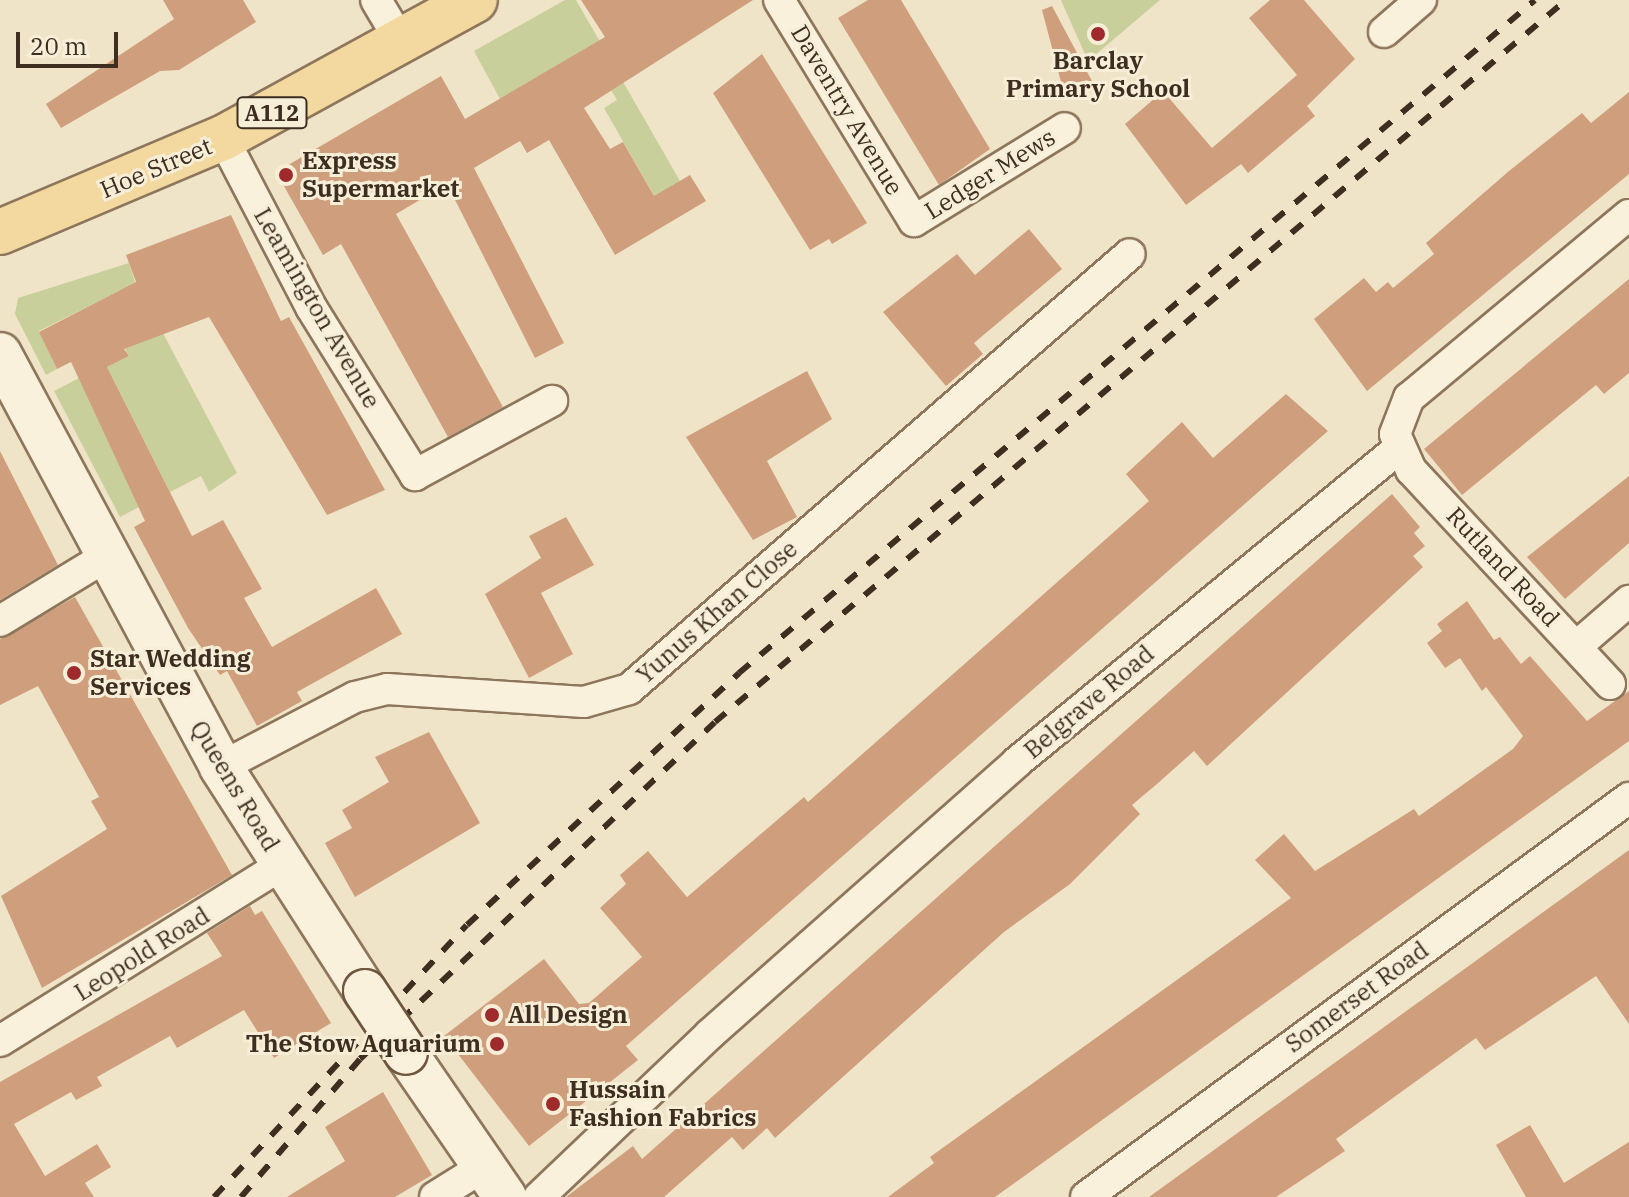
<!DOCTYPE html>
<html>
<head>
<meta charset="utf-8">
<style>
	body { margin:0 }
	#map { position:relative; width:1629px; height:1197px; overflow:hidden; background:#f0e4c8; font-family:"IBM Plex Serif",serif }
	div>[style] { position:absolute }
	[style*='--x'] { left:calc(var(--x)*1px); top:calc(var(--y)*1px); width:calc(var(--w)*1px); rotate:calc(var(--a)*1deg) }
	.green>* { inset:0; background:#c9cf9b }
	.building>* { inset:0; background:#cf9f7d }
	.roads { filter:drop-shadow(2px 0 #8d765c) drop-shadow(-2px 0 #8d765c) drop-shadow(0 2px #8d765c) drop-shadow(0 -2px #8d765c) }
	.street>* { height:30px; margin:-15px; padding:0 15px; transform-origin:15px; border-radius:15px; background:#faf1dc }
	.secondary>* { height:42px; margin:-21px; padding:0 21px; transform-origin:21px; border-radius:21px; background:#faf1dc }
	.primary>* { height:44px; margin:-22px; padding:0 22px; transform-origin:22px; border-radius:22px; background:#f3d9a0 }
	.rail>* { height:6px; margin-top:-3px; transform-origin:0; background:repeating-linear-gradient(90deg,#3d2e20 0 14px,transparent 0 28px) }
	.bridges { filter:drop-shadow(2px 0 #6f573f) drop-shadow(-2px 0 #6f573f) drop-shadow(0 2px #6f573f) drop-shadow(0 -2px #6f573f) }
	.secondary-bridge>* { height:42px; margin:-21px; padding:0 21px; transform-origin:21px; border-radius:21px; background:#faf1dc }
	.dots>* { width:22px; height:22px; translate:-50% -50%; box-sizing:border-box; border:4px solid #f7eed8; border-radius:50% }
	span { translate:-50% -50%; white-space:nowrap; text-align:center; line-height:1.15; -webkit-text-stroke:6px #f7eed8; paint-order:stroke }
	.shield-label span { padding:2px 6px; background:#f7eed8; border:2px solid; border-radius:6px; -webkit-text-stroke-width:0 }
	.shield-label { font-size:22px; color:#3d2e20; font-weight:700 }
	.poi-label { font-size:24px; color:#3d2e20; font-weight:700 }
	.left { translate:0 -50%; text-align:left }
	.right { translate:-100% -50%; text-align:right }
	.street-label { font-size:24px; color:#3d2e20 }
	.scale { position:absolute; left:16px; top:32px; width:102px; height:36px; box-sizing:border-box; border:4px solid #3d2e20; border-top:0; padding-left:10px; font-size:24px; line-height:28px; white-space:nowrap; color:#3d2e20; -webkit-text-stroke:6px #f7eed8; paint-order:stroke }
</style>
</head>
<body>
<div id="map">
	<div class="green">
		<i style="clip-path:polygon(565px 0,576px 0,680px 181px,674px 185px,689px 211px,669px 222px,604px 108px,617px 100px,587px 48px,500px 99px,474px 51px)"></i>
		<i style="clip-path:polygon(1061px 0,1160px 0,1088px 61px)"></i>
		<i style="clip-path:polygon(129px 263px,135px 283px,39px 331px,57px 369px,46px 375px,15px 314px,18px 298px)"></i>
		<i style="clip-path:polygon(156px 320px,237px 473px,209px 492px,201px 476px,170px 492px,107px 367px,129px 356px,119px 338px)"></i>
		<i style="clip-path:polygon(79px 378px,139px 507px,120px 517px,54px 391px)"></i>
	</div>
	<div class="building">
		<i style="clip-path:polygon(163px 0,243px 0,256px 22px,179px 70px,160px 71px,61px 128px,46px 104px,174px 19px)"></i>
		<i style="clip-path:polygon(581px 0,753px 0,584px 108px,610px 149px,623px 142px,654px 196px,690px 175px,706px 201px,615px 255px,549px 140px,527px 153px,520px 141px,474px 168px,564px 343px,535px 358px,447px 184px,396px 214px,503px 407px,448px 437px,341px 244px,323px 255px,276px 172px,441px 76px,465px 119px,605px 37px)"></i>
		<i style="clip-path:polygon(868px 0,901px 0,990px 149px,939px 185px,838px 18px)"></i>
		<i style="clip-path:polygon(1270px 0,1304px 0,1355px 59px,1307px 106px,1315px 116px,1248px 173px,1241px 164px,1186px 205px,1125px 124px,1163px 91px,1212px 148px,1297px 75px,1249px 18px)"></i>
		<i style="clip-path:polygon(1052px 6px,1093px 83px,1065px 97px,1042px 10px)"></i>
		<i style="clip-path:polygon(762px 54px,867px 223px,832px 244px,829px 239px,810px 250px,713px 93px)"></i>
		<i style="clip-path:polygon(1629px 92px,1629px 174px,1367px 391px,1314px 319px,1364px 278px,1376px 292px,1388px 282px,1393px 288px,1434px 254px,1426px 243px,1509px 171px,1582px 113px,1591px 123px)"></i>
		<i style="clip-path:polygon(231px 215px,281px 321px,289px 317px,385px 490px,327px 515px,209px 317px,124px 349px,129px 356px,107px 367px,192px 536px,223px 520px,262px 589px,244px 598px,272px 647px,376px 588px,402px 634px,297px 692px,302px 701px,257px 726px,227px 671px,220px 675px,188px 628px,134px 527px,145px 521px,71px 362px,57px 369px,39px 332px,136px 282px,126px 255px)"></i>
		<i style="clip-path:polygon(1029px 229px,1062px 269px,974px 343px,983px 354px,946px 386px,883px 312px,957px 254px,975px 275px)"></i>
		<i style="clip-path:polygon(1629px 279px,1629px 373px,1604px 394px,1596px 385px,1462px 495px,1424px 449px)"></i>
		<i style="clip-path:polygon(807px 371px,832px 419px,767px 461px,797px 517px,753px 540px,686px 437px)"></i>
		<i style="clip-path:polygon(1286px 394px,1328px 431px,626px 1046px,638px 1060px,529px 1146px,444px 1036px,544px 959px,579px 1004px,589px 1003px,642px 957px,600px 908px,626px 884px,620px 875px,648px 851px,687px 897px,804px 797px,808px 802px,1149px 501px,1126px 474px,1182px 422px,1213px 458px)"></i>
		<i style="clip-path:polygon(0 451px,58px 565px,0 600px)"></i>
		<i style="clip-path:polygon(1629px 476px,1629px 543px,1565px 599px,1527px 557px)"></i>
		<i style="clip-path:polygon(1392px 494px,1420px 527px,1414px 533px,1425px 546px,1413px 556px,1423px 567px,1207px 766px,1194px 751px,1157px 784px,1132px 805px,1140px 814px,1070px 884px,1004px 932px,775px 1138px,767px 1128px,743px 1150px,732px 1137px,664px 1197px,566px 1197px,633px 1146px,642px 1159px)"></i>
		<i style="clip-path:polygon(566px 517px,594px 565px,541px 593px,573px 654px,529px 678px,485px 594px,541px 558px,529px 536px)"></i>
		<i style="clip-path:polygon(75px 597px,232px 875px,42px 988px,1px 896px,107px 829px,91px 801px,99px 797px,38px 686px,0 705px,0 639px)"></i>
		<i style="clip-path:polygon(1467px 601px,1494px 640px,1500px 637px,1521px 664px,1530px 656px,1587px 721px,1629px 691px,1629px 741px,995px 1197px,888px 1197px,934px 1163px,930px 1157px,1291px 898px,1255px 860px,1284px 834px,1315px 871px,1414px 809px,1419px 816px,1513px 749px,1523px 736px,1486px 687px,1482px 691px,1460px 658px,1445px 668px,1427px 643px,1442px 631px,1437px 624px)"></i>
		<i style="clip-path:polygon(429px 732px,480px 823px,355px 897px,325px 843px,352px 828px,342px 810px,389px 782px,375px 757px)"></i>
		<i style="clip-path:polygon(1629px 850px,1629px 1024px,1596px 976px,1485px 1050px,1476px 1038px,1336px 1139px,1345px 1151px,1276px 1197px,1149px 1197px)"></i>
		<i style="clip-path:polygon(250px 906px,255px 915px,262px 911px,331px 1023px,274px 1058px,244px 1010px,177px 1048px,170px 1036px,97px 1077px,102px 1086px,76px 1100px,71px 1092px,14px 1124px,45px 1176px,97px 1144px,111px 1167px,85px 1183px,94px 1197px,0 1197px,0 1082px,222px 956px,207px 933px)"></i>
		<i style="clip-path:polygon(383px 1092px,432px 1175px,395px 1197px,287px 1197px,345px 1161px,325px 1127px)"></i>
		<i style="clip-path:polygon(1530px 1125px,1564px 1183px,1629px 1142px,1629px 1197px,1526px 1197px,1496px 1145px)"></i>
	</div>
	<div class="roads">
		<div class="street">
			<i style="--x:376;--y:0;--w:49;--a:59.2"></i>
			<i style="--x:779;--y:0;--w:259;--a:58.6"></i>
			<i style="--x:914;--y:221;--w:177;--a:-31.6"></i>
			<i style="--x:1384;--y:32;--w:49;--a:-40.9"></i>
			<i style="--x:223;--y:138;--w:191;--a:62.5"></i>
			<i style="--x:311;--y:307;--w:198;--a:58.2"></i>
			<i style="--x:415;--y:475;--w:156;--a:-28.4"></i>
			<i style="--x:0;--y:621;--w:125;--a:-31.3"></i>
			<i style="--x:1577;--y:646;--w:69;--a:-40.9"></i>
			<i style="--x:1610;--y:684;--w:292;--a:-132.9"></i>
			<i style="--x:1411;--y:470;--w:39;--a:-114"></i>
			<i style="--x:1395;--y:434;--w:39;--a:-69"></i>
			<i style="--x:1409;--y:398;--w:286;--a:-39.8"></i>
			<i style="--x:221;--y:767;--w:151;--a:-27.6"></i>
			<i style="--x:355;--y:697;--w:33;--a:-14"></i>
			<i style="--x:387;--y:689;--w:197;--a:3.8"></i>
			<i style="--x:584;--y:702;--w:47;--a:-16.1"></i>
			<i style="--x:629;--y:689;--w:663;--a:-40.97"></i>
			<i style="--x:0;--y:1041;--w:332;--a:-32"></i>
			<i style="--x:435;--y:1197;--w:57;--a:-32"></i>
			<i style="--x:539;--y:1197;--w:236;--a:-43.6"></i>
			<i style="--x:710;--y:1034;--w:410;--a:-41.5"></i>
			<i style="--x:1017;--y:762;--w:492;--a:-39.4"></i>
			<i style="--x:1086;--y:1197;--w:674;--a:-36.31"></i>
		</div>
		<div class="secondary">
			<i style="--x:0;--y:354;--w:468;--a:61.8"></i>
			<i style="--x:221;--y:767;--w:266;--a:57.3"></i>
			<i style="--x:406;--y:1053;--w:175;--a:55.5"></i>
		</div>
		<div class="primary">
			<i style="--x:0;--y:232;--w:242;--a:-22.9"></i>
			<i style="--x:223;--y:138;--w:287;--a:-28.7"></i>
		</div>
	</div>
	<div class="rail">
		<i style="--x:214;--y:1197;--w:371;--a:-47.1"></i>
		<i style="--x:467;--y:925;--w:371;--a:-42.8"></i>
		<i style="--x:739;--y:673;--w:1042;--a:-40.21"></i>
		<i style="--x:241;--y:1197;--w:182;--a:-49.2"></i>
		<i style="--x:360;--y:1059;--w:489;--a:-43.5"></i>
		<i style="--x:715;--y:722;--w:1116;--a:-40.31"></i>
	</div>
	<div class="bridges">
		<div class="secondary-bridge">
			<i style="--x:365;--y:991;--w:74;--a:56.5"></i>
		</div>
	</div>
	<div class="dots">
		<i style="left:1098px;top:34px;background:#9e2a2b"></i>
		<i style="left:286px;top:175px;background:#9e2a2b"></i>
		<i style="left:74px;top:673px;background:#9e2a2b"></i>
		<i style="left:492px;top:1015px;background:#9e2a2b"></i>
		<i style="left:497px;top:1044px;background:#9e2a2b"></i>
		<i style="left:553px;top:1104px;background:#9e2a2b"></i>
	</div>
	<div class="shield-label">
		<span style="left:272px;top:113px">A112</span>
	</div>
	<div class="poi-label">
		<span style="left:1098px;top:75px">Barclay<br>Primary School</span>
		<span class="left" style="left:302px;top:175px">Express<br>Supermarket</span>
		<span class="left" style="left:90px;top:673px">Star Wedding<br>Services</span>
		<span class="left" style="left:508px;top:1015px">All Design</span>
		<span class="right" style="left:481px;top:1044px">The Stow Aquarium</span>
		<span class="left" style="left:569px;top:1104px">Hussain<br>Fashion Fabrics</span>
	</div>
	<div class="street-label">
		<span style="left:847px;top:110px;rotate:59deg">Daventry Avenue</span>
		<span style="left:156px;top:168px;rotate:-23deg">Hoe Street</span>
		<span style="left:990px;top:174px;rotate:-32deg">Ledger Mews</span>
		<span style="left:317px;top:308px;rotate:60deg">Leamington Avenue</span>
		<span style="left:1503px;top:567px;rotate:47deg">Rutland Road</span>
		<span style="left:717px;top:612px;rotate:-41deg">Yunus Khan Close</span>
		<span style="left:1089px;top:702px;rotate:-40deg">Belgrave Road</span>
		<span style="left:235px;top:786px;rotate:59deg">Queens Road</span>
		<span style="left:142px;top:954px;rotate:-32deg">Leopold Road</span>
		<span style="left:1357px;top:997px;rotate:-36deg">Somerset Road</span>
	</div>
	<div class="scale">20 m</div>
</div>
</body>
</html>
